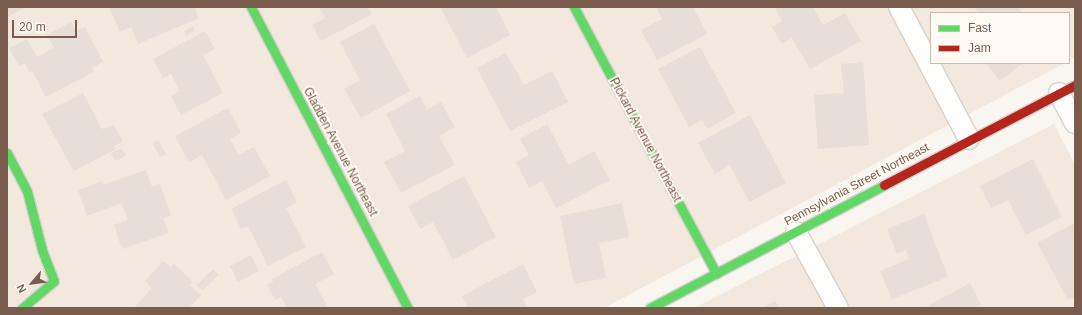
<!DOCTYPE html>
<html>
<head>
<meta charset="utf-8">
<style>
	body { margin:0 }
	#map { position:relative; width:1082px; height:315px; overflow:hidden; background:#f9f5f0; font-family:Helvetica,sans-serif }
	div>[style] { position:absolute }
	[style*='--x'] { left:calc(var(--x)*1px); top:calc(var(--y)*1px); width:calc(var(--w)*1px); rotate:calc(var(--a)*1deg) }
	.residential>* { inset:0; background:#f2e8de }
	.building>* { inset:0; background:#e6ded7 }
	.roads { filter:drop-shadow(1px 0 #d7d1cb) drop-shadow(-1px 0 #d7d1cb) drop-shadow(0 1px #d7d1cb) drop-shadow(0 -1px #d7d1cb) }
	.street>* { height:20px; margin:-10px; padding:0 10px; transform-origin:10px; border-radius:10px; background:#fefefd }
	.fast>* { height:9px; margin:-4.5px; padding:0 4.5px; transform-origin:4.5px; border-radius:4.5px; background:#63d668 }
	.jam>* { height:9px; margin:-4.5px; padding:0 4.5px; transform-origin:4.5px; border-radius:4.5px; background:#b3261e }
	span { translate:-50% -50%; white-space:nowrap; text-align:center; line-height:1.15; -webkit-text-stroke:4px #fffaf3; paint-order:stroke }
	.street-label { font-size:12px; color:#7a5c4d }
	.frame { position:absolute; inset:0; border:8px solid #7a5c4d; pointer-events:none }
	.legend { position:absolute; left:930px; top:12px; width:140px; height:52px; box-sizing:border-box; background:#fffaf3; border:1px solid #cabbb1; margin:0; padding:5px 7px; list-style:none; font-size:12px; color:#7a5c4d }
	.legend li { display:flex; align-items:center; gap:8px; height:20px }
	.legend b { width:20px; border:1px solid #cabbb1 }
	.north { position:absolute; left:12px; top:263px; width:40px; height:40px; -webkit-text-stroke:3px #fffaf3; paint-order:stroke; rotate:242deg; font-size:11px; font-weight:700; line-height:16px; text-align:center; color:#7a5c4d }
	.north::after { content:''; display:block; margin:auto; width:14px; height:18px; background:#7a5c4d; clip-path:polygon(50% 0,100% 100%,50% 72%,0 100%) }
	.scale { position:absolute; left:12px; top:20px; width:65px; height:18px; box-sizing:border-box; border:2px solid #7a5c4d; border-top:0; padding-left:5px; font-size:12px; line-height:14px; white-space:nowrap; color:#7a5c4d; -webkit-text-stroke:3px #fffaf3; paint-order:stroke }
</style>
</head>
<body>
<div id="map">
	<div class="residential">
		<i style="clip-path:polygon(7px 7px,1075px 7px,1075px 57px,1069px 61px,1069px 13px,931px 13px,931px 63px,1065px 63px,604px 308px,7px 308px)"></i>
		<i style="clip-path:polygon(1054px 124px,1075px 165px,1075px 308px,694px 308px)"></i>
	</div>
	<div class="building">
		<i style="clip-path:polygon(7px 7px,26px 7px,7px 17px)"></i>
		<i style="clip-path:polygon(115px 7px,194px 7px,199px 18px,138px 44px,131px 27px,120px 32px,110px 9px)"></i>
		<i style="clip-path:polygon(319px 7px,368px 7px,372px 14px,321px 41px,312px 25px,325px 18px)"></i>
		<i style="clip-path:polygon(440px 7px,496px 7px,510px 35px,467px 58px)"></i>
		<i style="clip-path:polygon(656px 7px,693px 7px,707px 34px,657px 60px,641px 30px,662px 19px)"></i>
		<i style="clip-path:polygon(775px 7px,813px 7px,823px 25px,845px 13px,861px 41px,810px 69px,792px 38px,782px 44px,772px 27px,782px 21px)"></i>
		<i style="clip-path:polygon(974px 7px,1018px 7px,1022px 13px,979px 13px)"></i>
		<i style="clip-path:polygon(71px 22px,76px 31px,85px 27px,103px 62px,92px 68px,94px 72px,46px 97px,32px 71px,29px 72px,25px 63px,19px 66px,9px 48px,27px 39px,37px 57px,54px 48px,47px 35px)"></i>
		<i style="clip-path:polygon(374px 24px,410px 91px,361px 118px,344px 89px,360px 80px,340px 42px)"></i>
		<i style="clip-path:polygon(193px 26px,195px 31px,186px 36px,184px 31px)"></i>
		<i style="clip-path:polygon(205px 31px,215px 49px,203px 55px,223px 93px,181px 115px,171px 96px,180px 91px,171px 74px,163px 78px,153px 59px)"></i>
		<i style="clip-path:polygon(700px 47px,736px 113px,707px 129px,702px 120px,689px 127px,658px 69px)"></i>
		<i style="clip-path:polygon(506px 53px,524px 85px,552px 71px,568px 102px,510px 131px,477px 68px)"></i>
		<i style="clip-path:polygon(863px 62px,869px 145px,818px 149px,814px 95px,844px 93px,841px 64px)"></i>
		<i style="clip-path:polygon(986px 63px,1023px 63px,1000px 81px)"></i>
		<i style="clip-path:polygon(83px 93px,102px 129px,114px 125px,123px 141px,114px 146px,116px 149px,74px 171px,42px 114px)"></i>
		<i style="clip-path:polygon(420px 96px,427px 110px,441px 102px,455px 127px,439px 136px,455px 165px,401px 193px,384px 162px,405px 151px,386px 114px)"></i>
		<i style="clip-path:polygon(228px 108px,241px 133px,230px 139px,239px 155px,254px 147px,270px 176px,226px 200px,202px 155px,189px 162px,175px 136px)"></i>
		<i style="clip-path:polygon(750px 115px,786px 183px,749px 202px,730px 165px,715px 174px,698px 143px)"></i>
		<i style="clip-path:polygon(547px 124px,569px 165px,594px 151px,610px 180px,556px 208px,542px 181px,529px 188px,516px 162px,529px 155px,520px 139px)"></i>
		<i style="clip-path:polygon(158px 140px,166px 154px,160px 157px,152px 143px)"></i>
		<i style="clip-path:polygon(122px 148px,126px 156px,115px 161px,111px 153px)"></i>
		<i style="clip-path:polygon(1033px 159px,1062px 217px,1026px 235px,1008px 200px,991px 208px,980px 186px)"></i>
		<i style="clip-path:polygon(146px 170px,152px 187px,160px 184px,171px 215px,163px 218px,169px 233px,122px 249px,114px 225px,128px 220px,122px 203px,87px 216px,78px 190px,102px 181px,103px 185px)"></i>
		<i style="clip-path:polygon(464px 176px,496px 237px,453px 260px,433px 222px,420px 229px,408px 206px)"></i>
		<i style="clip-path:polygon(286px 180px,297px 202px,286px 208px,306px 247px,268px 266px,248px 226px,241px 229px,231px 209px)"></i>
		<i style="clip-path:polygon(622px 203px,629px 237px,599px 243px,606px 278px,574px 284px,560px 216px)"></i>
		<i style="clip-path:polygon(924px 214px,948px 277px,892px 299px,880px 271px,909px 259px,906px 250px,897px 254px,887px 229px)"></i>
		<i style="clip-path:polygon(1073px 224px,1075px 228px,1075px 296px,1068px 300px,1037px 243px)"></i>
		<i style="clip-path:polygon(322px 252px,334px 274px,315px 284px,328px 308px,287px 308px,281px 297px,275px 300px,267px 285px,273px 282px,272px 279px)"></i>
		<i style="clip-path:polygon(251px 255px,259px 271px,238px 282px,230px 266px)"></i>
		<i style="clip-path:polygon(163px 261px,171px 267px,174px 264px,193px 282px,190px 285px,201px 295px,189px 308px,134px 308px,152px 288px,145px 281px)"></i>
		<i style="clip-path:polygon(523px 264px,537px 292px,523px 299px,528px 308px,468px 308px,462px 296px)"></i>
		<i style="clip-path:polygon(213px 269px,218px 275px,203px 290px,197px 285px)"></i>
		<i style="clip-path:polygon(970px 283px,981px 305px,976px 308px,924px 308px)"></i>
		<i style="clip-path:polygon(775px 301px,779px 308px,763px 308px)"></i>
	</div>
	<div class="roads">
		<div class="street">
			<i style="--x:899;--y:7;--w:149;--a:62.1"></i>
			<i style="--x:1059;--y:93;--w:34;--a:62"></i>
			<i style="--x:796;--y:232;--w:87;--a:61.1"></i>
		</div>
		<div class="fast">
			<i style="--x:251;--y:7;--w:339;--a:62.5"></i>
			<i style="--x:574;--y:7;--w:302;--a:61.9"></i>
			<i style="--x:7;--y:153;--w:43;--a:62.2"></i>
			<i style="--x:27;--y:191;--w:61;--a:75.7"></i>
			<i style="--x:42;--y:250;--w:33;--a:69"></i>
			<i style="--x:54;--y:281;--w:42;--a:139.8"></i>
			<i style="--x:650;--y:308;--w:264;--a:-27.7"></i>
		</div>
		<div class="jam">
			<i style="--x:884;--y:185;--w:216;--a:-27.6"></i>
		</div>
	</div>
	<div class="street-label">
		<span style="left:645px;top:140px;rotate:62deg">Pickard Avenue Northeast</span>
		<span style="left:340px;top:152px;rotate:62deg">Gladden Avenue Northeast</span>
		<span style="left:857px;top:185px;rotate:-28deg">Pennsylvania Street Northeast</span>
	</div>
	<div class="frame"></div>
	<ul class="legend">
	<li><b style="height:5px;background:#63d668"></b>Fast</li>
	<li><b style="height:5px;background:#b3261e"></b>Jam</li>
	</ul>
	<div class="north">N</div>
	<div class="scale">20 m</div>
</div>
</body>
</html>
